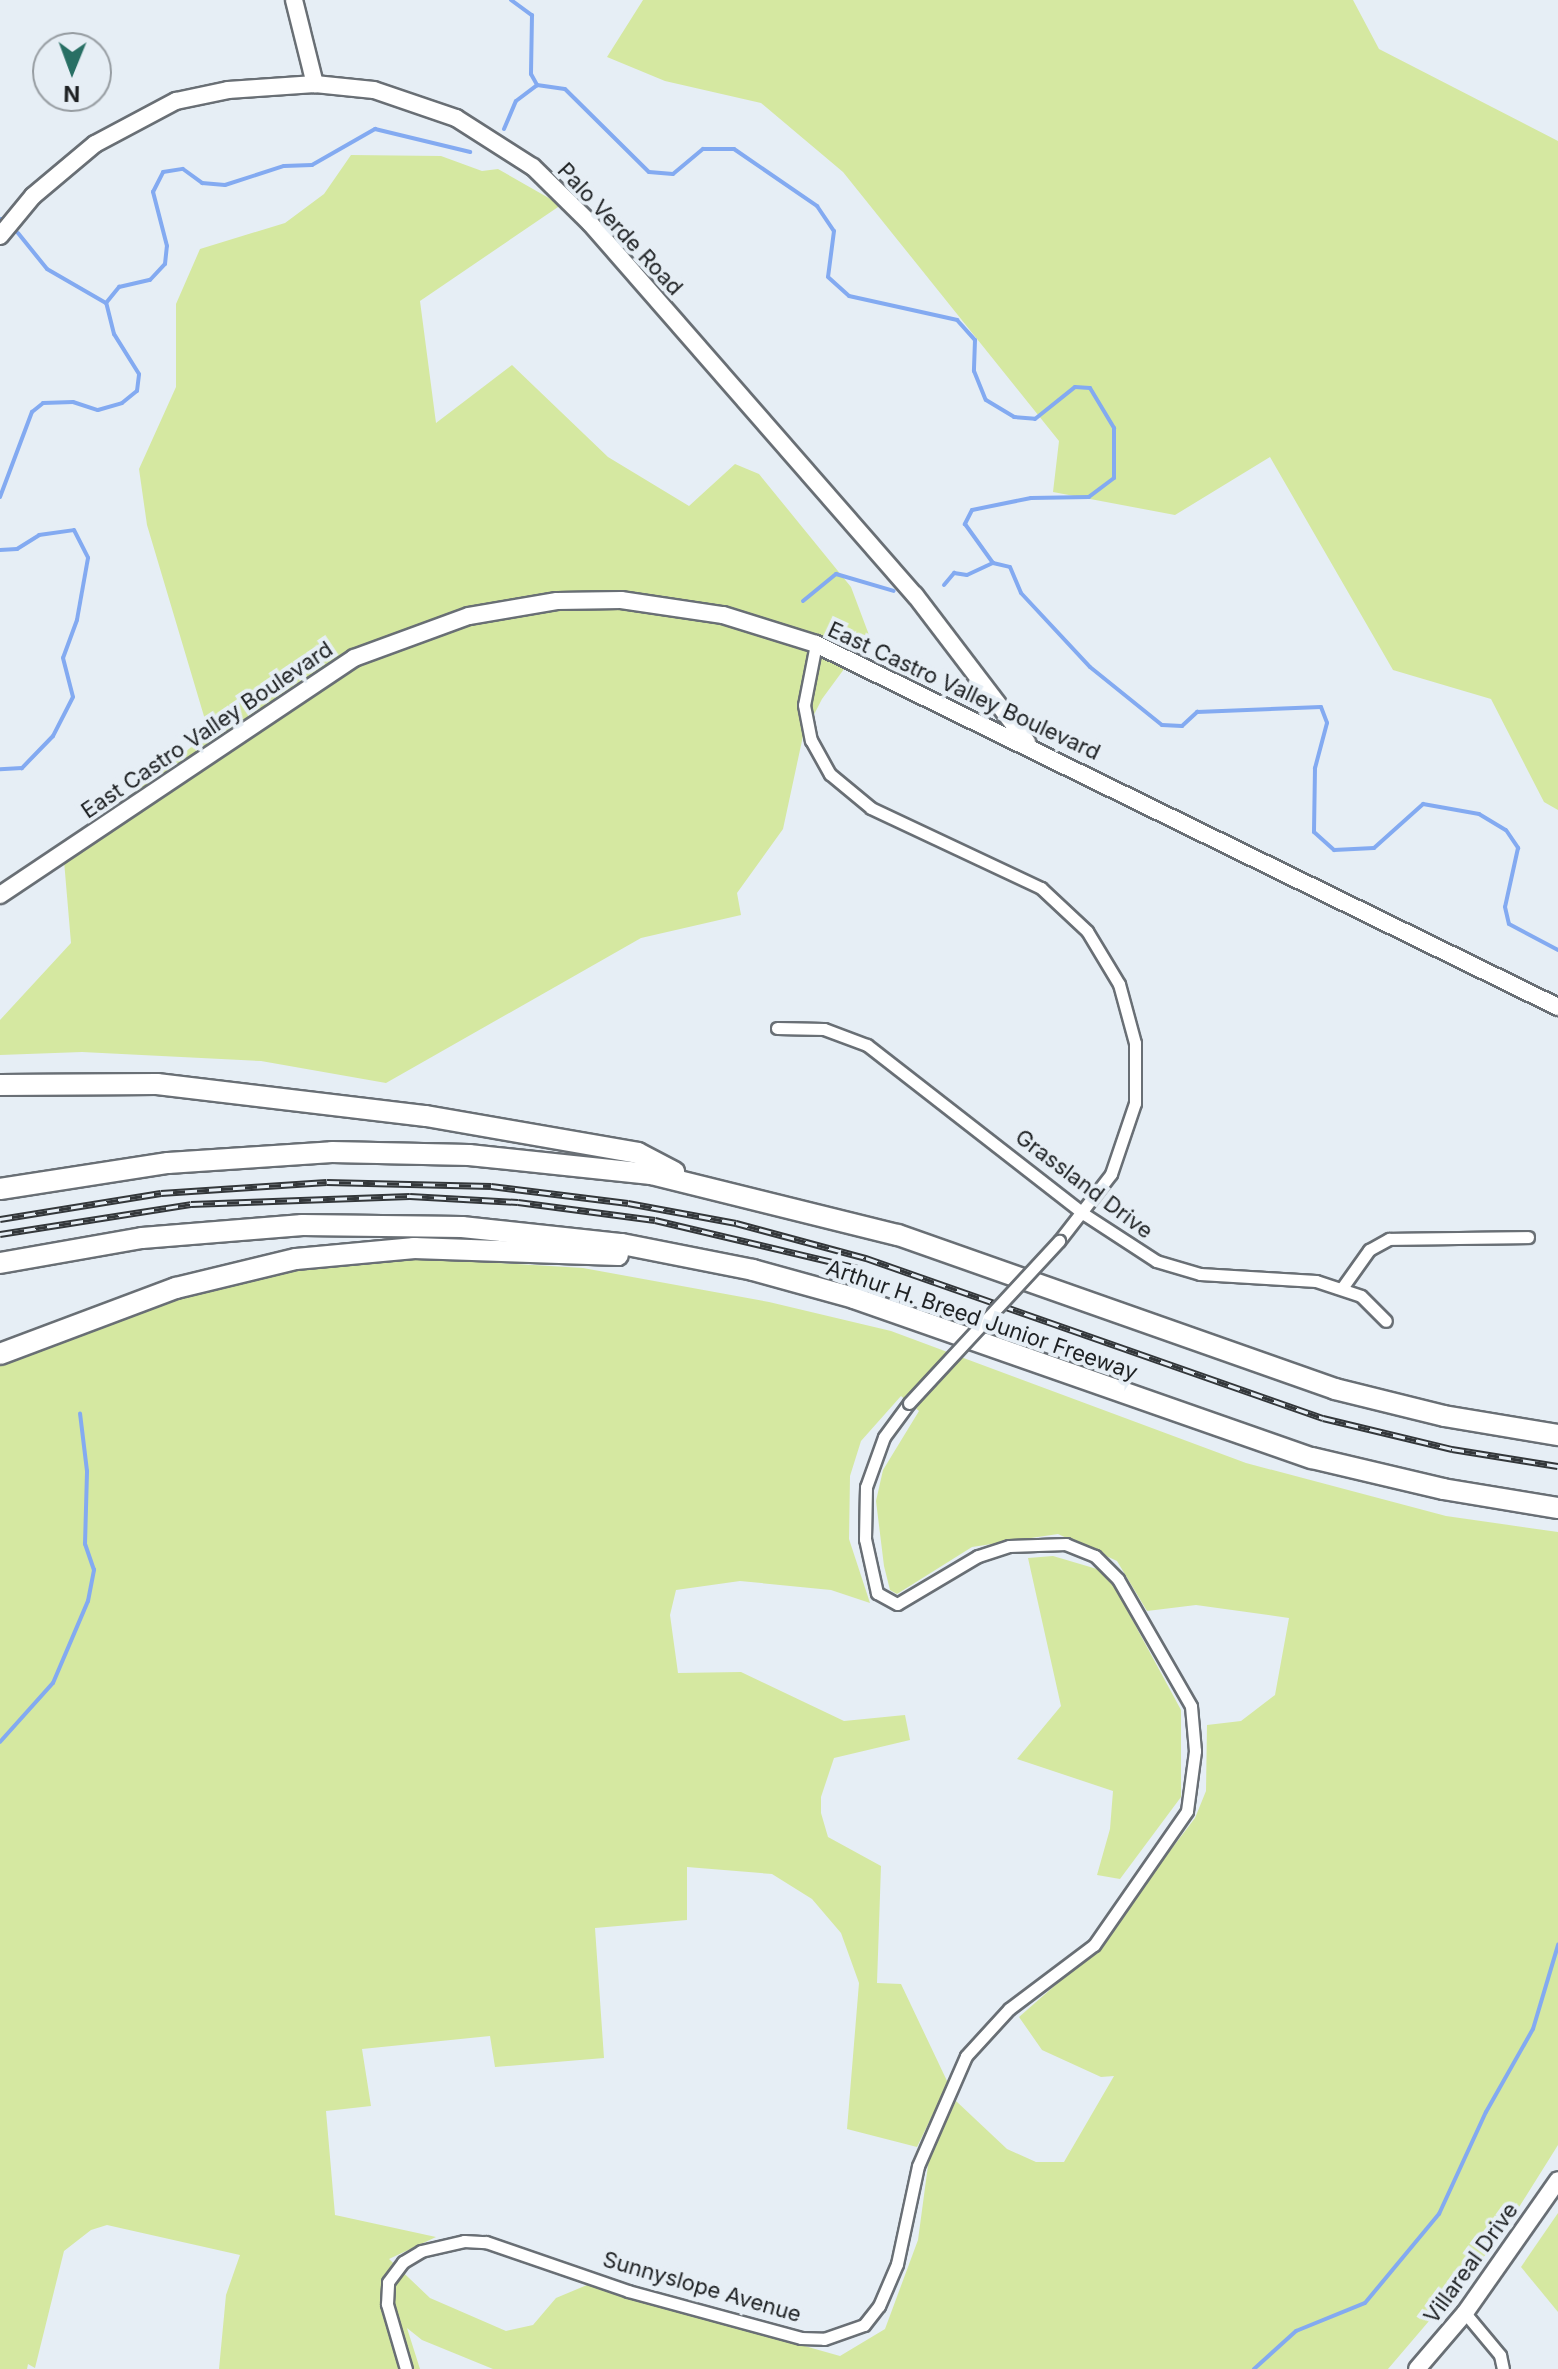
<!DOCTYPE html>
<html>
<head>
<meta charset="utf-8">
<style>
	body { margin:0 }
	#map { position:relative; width:1558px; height:2369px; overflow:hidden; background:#e6eef5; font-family:Inter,sans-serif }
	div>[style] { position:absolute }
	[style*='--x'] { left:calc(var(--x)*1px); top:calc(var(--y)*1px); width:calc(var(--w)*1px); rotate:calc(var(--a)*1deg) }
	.green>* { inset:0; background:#d5e8a1 }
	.stream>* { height:4px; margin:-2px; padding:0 2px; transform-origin:2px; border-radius:2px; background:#83aaf1 }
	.roads { filter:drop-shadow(2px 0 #696f75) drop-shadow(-2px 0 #696f75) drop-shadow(0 2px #696f75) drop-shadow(0 -2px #696f75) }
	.street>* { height:11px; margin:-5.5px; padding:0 5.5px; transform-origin:5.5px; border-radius:5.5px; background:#fff }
	.secondary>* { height:16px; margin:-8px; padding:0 8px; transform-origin:8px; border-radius:8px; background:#fff }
	.highway>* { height:20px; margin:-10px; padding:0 10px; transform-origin:10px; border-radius:10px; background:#fff }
	.rail>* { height:7px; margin-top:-3.5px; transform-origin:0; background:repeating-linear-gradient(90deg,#e6eef5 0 12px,#33373a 0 24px); box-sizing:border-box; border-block:2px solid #33373a }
	.bridges { filter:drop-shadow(2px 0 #696f75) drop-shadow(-2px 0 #696f75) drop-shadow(0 2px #696f75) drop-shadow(0 -2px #696f75) }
	.street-bridge>* { height:11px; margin:-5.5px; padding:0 5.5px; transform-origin:5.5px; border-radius:5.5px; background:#fff }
	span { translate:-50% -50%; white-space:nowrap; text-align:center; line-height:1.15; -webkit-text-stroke:8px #e6eef5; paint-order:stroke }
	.street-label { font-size:22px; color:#1e2123 }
	.north { position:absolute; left:32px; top:32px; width:80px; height:80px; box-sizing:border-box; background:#e6eef5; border:2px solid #969ca1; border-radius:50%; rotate:181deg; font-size:22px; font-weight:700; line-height:32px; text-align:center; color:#1e2123 }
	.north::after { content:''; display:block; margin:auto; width:28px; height:36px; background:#286f64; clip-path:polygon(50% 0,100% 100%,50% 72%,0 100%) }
</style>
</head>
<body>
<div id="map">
	<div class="green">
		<i style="clip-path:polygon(643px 0,1353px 0,1379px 49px,1558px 141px,1558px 810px,1544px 802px,1491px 699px,1393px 670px,1270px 457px,1175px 515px,1053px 492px,1059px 441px,843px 172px,761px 103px,665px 81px,607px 57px)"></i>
		<i style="clip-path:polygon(351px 155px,441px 156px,482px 171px,498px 169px,561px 205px,420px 301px,436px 423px,512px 365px,608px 457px,689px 506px,735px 464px,759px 474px,851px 587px,869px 635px,822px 699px,803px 736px,783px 829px,737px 893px,741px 915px,641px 938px,386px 1083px,261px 1061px,82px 1052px,0 1055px,0 1020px,71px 943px,63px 849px,209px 733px,147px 525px,139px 469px,176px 387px,176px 304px,200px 249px,285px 223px,324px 194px)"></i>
		<i style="clip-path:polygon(evenodd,381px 1256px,583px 1268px,769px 1302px,891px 1331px,1246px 1463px,1446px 1516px,1558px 1532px,1558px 2145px,1499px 2239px,1388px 2369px,493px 2369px,422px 2340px,407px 2328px,420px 2369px,219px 2369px,226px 2295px,240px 2255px,107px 2225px,91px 2230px,64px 2251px,35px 2368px,28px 2364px,27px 2369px,0 2369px,0 1366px,228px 1281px,381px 1256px,901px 1396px,919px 1411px,883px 1470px,876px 1501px,884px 1566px,890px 1590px,897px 1594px,972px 1547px,1058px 1534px,1117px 1561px,1147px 1611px,1196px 1605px,1289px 1618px,1275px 1695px,1241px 1721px,1207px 1725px,1206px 1791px,1195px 1818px,1093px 1952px,1019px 2017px,1042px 2050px,1101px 2077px,1114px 2076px,1064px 2162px,1036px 2162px,1007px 2149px,956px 2101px,929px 2158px,918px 2240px,885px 2329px,840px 2356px,587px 2285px,556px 2298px,533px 2325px,506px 2331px,430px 2298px,389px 2259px,436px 2237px,335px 2215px,326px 2111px,371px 2106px,362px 2049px,490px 2036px,495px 2067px,604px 2058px,595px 1928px,687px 1920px,687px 1867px,772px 1874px,812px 1899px,841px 1933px,859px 1983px,847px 2129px,917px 2147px,948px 2083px,901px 1984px,877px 1983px,881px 1866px,828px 1837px,821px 1813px,821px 1797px,834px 1758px,910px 1740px,905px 1715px,844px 1721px,741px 1672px,678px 1673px,670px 1615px,676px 1590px,740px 1581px,831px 1590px,870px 1603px,849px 1539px,850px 1476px,861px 1441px,901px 1396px)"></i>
		<i style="clip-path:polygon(1053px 1556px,1097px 1569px,1114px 1586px,1181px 1710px,1181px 1797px,1120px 1879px,1097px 1875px,1110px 1829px,1113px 1791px,1017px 1759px,1061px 1706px,1028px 1558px)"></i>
		<i style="clip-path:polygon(1558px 2213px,1558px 2312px,1521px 2267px)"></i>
	</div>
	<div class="stream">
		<i style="--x:511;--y:0;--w:26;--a:36"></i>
		<i style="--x:532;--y:15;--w:59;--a:91"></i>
		<i style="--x:531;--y:74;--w:13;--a:61"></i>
		<i style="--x:537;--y:85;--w:28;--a:8"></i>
		<i style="--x:565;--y:89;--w:118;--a:44.7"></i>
		<i style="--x:649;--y:172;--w:24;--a:5"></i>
		<i style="--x:673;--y:174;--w:39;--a:-40"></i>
		<i style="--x:703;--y:149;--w:31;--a:0"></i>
		<i style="--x:734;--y:149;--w:101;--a:34.5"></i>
		<i style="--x:817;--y:206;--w:30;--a:56"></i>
		<i style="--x:834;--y:231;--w:46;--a:97.4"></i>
		<i style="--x:828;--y:277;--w:28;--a:42"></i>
		<i style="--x:849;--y:296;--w:111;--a:12.5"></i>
		<i style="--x:957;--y:320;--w:27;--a:48"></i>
		<i style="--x:975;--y:340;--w:31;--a:92"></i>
		<i style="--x:974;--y:371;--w:31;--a:68"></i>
		<i style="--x:986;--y:400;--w:33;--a:31"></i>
		<i style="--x:1014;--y:417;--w:21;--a:5"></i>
		<i style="--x:1035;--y:419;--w:51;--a:-38.7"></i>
		<i style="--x:1075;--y:387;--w:15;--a:4"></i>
		<i style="--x:1090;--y:388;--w:47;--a:59"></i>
		<i style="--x:1114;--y:428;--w:50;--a:90"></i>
		<i style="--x:1114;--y:478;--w:31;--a:143"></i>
		<i style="--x:1089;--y:497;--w:58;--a:179"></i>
		<i style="--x:1031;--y:498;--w:60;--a:168.5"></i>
		<i style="--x:972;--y:510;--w:16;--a:117"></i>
		<i style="--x:965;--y:524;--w:48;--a:54.3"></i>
		<i style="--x:993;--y:563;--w:17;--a:13"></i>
		<i style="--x:1010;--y:567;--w:28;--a:67"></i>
		<i style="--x:1021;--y:593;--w:101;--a:47"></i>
		<i style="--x:1090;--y:667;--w:92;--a:38.9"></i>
		<i style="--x:1162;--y:725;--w:20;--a:3"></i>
		<i style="--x:1182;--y:726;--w:21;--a:-43"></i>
		<i style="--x:1197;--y:712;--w:124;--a:-2.3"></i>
		<i style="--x:1321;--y:707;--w:17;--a:69"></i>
		<i style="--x:1327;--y:723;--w:47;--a:104.9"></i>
		<i style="--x:1315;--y:768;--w:64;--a:90.9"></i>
		<i style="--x:1314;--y:832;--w:27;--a:42"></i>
		<i style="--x:1334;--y:850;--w:40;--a:-2.9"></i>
		<i style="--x:1374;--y:848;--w:66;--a:-41.9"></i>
		<i style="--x:1423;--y:804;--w:57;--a:10.1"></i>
		<i style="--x:1479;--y:814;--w:31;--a:31"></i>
		<i style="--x:1506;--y:830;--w:22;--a:56"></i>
		<i style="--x:1518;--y:848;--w:60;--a:102.4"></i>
		<i style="--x:1505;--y:907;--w:17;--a:77"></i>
		<i style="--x:1509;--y:924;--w:55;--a:28"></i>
		<i style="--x:504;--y:129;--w:30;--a:-67"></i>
		<i style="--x:516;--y:101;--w:26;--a:-37"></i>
		<i style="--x:0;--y:219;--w:1;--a:0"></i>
		<i style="--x:18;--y:233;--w:46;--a:51.1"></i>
		<i style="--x:47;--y:269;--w:68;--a:30"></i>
		<i style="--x:106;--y:303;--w:21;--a:-51"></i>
		<i style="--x:119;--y:287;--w:32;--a:-13"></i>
		<i style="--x:150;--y:280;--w:22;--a:-47"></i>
		<i style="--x:165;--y:264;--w:18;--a:-84"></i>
		<i style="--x:167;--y:246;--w:56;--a:-104.5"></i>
		<i style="--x:153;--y:192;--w:22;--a:-63"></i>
		<i style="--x:163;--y:172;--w:20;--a:-9"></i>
		<i style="--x:183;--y:169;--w:24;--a:36"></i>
		<i style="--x:202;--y:183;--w:23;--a:5"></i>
		<i style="--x:225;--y:185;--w:62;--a:-17.9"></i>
		<i style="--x:284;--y:166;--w:28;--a:-2"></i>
		<i style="--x:312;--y:165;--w:73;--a:-29.7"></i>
		<i style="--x:375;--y:129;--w:98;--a:13.6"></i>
		<i style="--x:0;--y:497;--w:91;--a:-69.4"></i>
		<i style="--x:32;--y:412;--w:14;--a:-39"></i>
		<i style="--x:43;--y:403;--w:30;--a:-2"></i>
		<i style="--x:73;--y:402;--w:26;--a:18"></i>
		<i style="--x:98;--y:410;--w:25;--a:-16"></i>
		<i style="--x:122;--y:403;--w:19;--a:-39"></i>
		<i style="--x:137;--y:391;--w:17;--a:-83"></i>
		<i style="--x:139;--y:374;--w:47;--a:-122"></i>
		<i style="--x:114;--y:334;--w:32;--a:-104"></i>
		<i style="--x:0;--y:550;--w:17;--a:-3"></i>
		<i style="--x:17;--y:549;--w:26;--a:-32"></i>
		<i style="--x:39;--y:535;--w:35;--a:-8"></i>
		<i style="--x:74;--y:530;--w:31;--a:63"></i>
		<i style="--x:88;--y:558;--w:63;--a:100.1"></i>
		<i style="--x:77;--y:620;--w:40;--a:110.2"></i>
		<i style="--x:63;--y:658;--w:40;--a:75.6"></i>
		<i style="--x:73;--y:697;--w:44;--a:117.1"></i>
		<i style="--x:53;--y:736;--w:45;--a:134.1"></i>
		<i style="--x:22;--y:768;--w:22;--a:177"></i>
		<i style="--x:944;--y:585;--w:16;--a:-50"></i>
		<i style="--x:954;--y:573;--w:13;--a:9"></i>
		<i style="--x:967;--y:575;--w:29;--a:-25"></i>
		<i style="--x:803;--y:601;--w:43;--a:-39.3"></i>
		<i style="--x:836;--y:574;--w:60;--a:16.3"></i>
		<i style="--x:0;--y:1742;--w:79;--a:-48.1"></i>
		<i style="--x:53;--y:1683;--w:89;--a:-66.9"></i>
		<i style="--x:88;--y:1601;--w:32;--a:-79"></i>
		<i style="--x:94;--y:1570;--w:28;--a:-109"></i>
		<i style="--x:85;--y:1544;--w:73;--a:-88.4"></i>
		<i style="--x:87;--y:1471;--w:58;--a:-96.9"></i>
		<i style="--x:1254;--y:2369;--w:57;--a:-42.1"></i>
		<i style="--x:1296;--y:2331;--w:74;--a:-22.1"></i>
		<i style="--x:1365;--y:2303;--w:116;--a:-50.3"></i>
		<i style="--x:1439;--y:2214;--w:112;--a:-65.3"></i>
		<i style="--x:1486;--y:2112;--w:95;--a:-60.5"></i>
		<i style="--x:1533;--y:2029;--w:88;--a:-73.4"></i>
	</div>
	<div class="roads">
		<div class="street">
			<i style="--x:816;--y:644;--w:62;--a:101.1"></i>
			<i style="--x:804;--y:705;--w:36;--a:79"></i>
			<i style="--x:811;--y:740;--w:39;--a:61"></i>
			<i style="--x:830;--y:774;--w:53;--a:39.7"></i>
			<i style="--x:871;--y:808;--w:188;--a:25.2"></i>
			<i style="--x:1041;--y:888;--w:63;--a:43.1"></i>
			<i style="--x:1087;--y:931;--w:62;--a:58.9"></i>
			<i style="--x:1119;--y:984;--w:61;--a:74.8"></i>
			<i style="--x:1135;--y:1043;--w:60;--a:90"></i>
			<i style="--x:1135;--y:1103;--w:75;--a:108.7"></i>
			<i style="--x:1111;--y:1174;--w:85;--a:127.8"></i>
			<i style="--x:777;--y:1028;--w:47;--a:1.2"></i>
			<i style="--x:824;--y:1029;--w:46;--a:20.4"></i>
			<i style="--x:867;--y:1045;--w:275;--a:37.9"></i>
			<i style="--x:1084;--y:1214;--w:86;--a:33.1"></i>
			<i style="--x:1156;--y:1261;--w:46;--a:16.5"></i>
			<i style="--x:1200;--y:1274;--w:116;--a:3.5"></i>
			<i style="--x:1316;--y:1281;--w:47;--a:18.4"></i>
			<i style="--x:1361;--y:1296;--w:35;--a:45"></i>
			<i style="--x:1342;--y:1288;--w:47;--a:-54.6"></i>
			<i style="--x:1369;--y:1250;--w:23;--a:-29"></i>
			<i style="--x:1389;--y:1239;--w:139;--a:-0.8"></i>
			<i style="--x:1465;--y:2313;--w:55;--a:50.2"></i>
			<i style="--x:1500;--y:2355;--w:14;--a:78"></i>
			<i style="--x:406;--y:2369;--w:68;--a:-106.3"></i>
			<i style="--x:387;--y:2304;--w:22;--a:-87"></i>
			<i style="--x:388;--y:2282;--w:25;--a:-53"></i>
			<i style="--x:403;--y:2262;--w:21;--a:-31"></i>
			<i style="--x:421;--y:2251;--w:44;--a:-13.1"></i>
			<i style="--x:464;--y:2241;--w:22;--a:3"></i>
			<i style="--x:486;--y:2242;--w:150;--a:19"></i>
			<i style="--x:628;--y:2291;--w:179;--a:15.2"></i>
			<i style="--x:801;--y:2338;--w:23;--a:2"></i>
			<i style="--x:824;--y:2339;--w:42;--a:-19.3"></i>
			<i style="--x:864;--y:2325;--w:24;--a:-52"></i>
			<i style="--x:879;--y:2306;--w:46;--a:-66.8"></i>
			<i style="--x:897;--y:2264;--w:100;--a:-77.9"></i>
			<i style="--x:918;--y:2166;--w:120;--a:-66.4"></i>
			<i style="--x:966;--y:2056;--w:64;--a:-47.5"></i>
			<i style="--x:1009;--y:2009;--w:106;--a:-37"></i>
			<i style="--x:1094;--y:1945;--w:163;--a:-55.2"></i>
			<i style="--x:1187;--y:1811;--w:61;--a:-82.4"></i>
			<i style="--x:1195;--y:1751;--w:45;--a:-95.1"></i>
			<i style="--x:1191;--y:1706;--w:146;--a:-119.9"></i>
			<i style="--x:1118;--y:1579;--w:33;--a:-135"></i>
			<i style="--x:1095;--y:1556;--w:31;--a:-158"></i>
			<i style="--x:1066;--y:1544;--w:57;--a:178"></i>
			<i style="--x:1009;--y:1546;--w:33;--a:162"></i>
			<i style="--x:978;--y:1556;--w:94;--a:149.3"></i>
			<i style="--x:897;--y:1604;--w:23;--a:-151"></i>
			<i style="--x:877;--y:1593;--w:55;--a:-102.5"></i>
			<i style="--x:865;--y:1539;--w:52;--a:-88.9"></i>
			<i style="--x:866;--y:1487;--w:53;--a:-70.2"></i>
			<i style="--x:884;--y:1437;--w:42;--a:-53.7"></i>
		</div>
		<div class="secondary">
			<i style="--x:294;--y:0;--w:87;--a:76"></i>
			<i style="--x:0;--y:236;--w:52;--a:-50.5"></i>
			<i style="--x:33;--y:196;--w:81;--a:-40"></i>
			<i style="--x:95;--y:144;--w:92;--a:-28"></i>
			<i style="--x:176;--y:101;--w:53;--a:-11.9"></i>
			<i style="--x:228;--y:90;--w:87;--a:-3.9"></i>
			<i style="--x:315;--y:84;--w:59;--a:5.8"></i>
			<i style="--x:374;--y:90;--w:87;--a:18.9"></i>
			<i style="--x:456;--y:118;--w:91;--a:32.5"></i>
			<i style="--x:533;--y:167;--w:80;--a:44.5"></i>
			<i style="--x:590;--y:223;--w:494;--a:48.9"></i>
			<i style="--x:915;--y:595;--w:185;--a:52.7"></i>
			<i style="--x:0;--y:895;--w:426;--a:-33.8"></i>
			<i style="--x:354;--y:658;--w:122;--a:-20.1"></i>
			<i style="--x:469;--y:616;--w:89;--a:-9.7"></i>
			<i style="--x:557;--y:601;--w:64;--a:-0.9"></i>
			<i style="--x:621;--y:600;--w:103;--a:8.4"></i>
			<i style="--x:723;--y:615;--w:97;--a:17.3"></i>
			<i style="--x:816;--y:644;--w:826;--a:26.07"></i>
			<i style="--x:1417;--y:2369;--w:74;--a:-49.4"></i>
			<i style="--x:1465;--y:2313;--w:162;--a:-55"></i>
		</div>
		<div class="highway">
			<i style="--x:0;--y:1085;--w:157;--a:-0.4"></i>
			<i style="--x:157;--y:1084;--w:271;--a:6.8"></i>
			<i style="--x:426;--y:1116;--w:215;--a:9.9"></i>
			<i style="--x:638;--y:1153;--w:41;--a:27.8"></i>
			<i style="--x:0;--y:1189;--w:170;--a:-8.8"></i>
			<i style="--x:168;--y:1163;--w:164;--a:-3.8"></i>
			<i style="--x:332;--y:1152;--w:137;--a:1.3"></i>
			<i style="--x:469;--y:1155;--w:183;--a:6"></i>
			<i style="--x:651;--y:1174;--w:254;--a:13.9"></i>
			<i style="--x:898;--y:1235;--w:463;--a:19.4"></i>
			<i style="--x:1335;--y:1389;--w:112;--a:13.9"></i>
			<i style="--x:1444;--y:1416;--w:116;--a:9.5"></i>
			<i style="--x:0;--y:1263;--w:144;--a:-10"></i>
			<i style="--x:142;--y:1238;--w:161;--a:-4.6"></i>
			<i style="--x:302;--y:1225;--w:160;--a:0.7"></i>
			<i style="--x:462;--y:1227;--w:161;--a:6.1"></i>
			<i style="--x:622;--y:1244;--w:134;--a:11.2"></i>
			<i style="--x:753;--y:1270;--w:105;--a:15.5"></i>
			<i style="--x:854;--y:1298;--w:485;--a:19.3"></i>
			<i style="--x:1312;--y:1458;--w:135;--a:13.3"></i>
			<i style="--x:1443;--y:1489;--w:117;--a:9.4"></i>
			<i style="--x:0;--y:1354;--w:188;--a:-20.6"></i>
			<i style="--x:176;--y:1288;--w:123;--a:-13.6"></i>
			<i style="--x:296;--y:1259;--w:119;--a:-5.3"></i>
			<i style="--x:414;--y:1248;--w:204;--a:2"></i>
		</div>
	</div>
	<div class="rail">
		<i style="--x:0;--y:1219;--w:163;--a:-9.2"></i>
		<i style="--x:161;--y:1193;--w:166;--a:-3.8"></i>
		<i style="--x:327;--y:1182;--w:164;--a:1.4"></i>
		<i style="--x:491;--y:1186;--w:138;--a:7.1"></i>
		<i style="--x:628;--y:1203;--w:110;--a:10.5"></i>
		<i style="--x:736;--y:1223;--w:135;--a:15.1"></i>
		<i style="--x:866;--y:1258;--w:484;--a:19.3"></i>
		<i style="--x:1323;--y:1418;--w:133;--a:13.5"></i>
		<i style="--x:1452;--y:1449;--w:107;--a:9.1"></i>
		<i style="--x:0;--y:1234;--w:193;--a:-8.9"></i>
		<i style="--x:191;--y:1204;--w:219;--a:-2.1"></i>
		<i style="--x:410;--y:1196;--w:108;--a:3.2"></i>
		<i style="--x:518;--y:1202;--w:138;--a:7.5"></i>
		<i style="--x:655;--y:1220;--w:209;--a:13.3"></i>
	</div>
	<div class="bridges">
		<div class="street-bridge">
			<i style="--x:909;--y:1403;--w:221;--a:-47.2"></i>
		</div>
	</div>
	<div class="street-label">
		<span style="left:620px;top:229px;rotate:47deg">Palo Verde Road</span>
		<span style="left:964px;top:691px;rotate:25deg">East Castro Valley Boulevard</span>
		<span style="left:207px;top:730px;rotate:-34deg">East Castro Valley Boulevard</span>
		<span style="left:1084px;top:1184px;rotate:37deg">Grassland Drive</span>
		<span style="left:982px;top:1320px;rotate:19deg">Arthur H. Breed Junior Freeway</span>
		<span style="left:1471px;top:2263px;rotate:-54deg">Villareal Drive</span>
		<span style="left:702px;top:2287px;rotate:16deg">Sunnyslope Avenue</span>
	</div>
	<div class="north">N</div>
</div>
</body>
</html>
